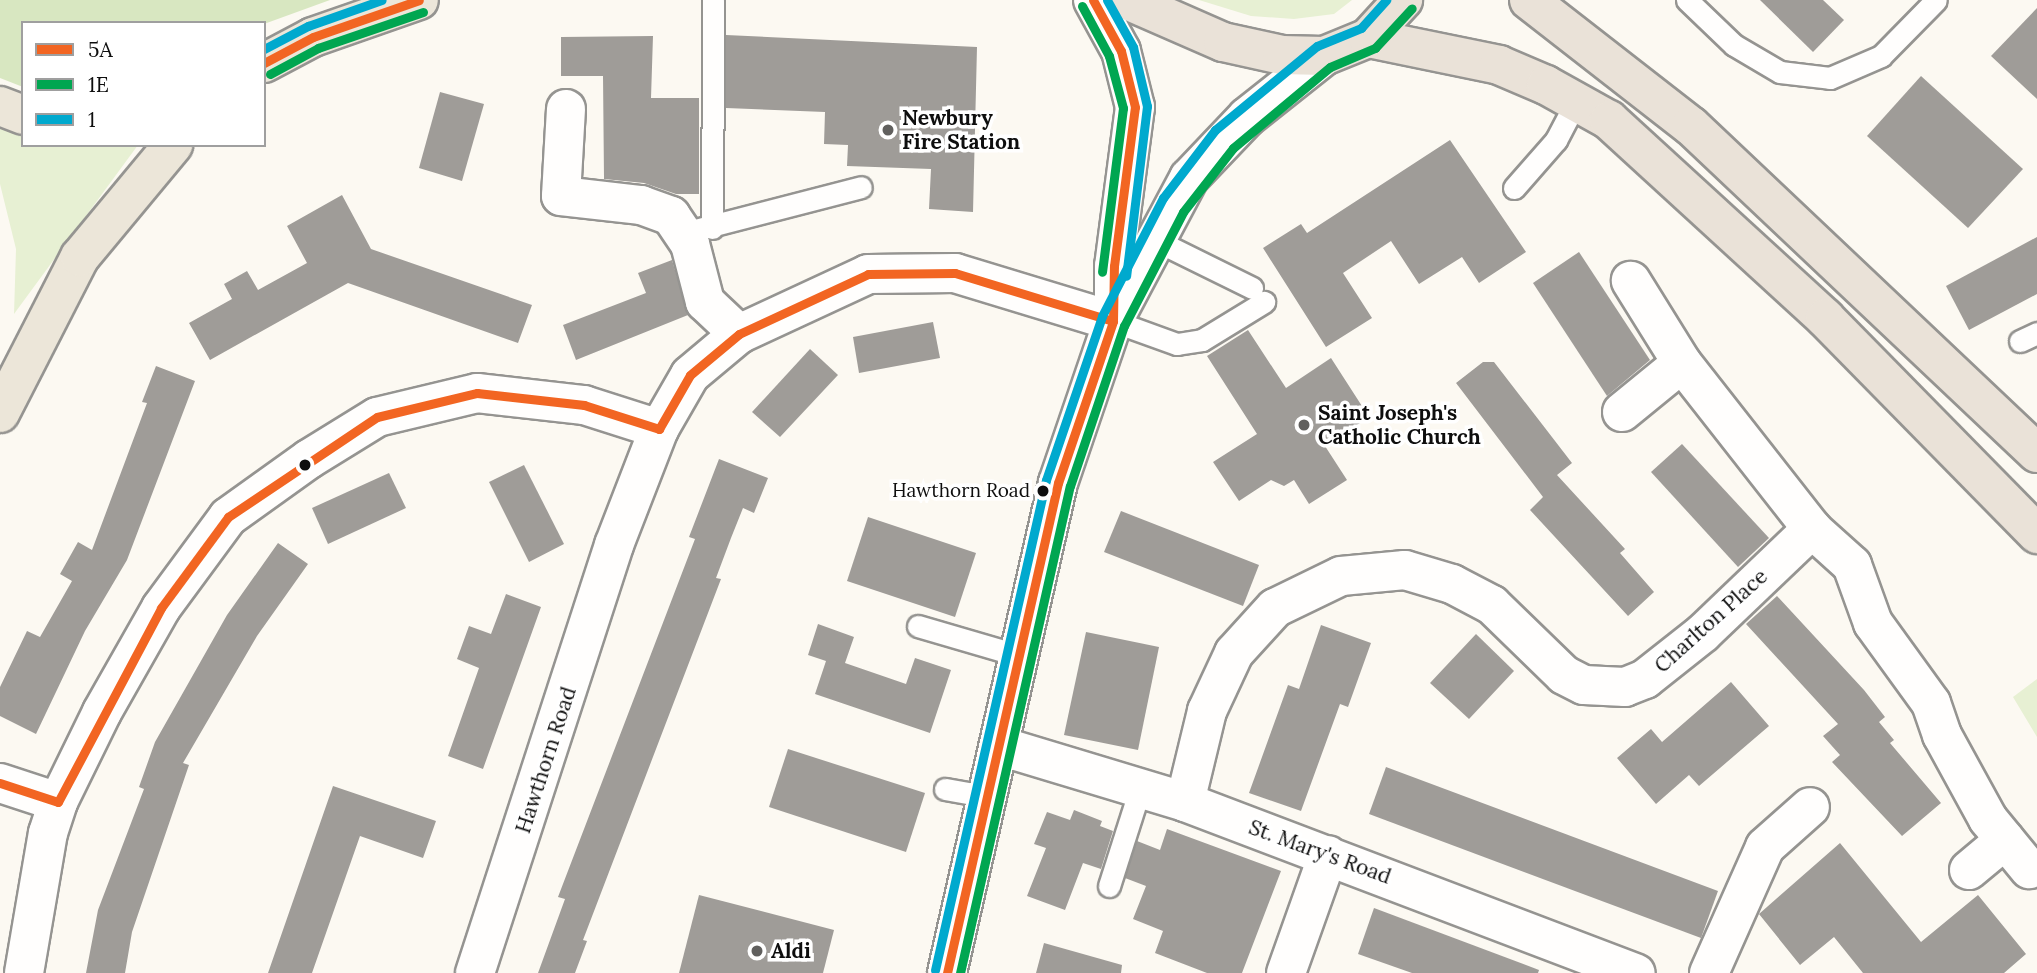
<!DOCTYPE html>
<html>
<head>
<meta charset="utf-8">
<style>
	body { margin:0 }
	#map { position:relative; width:2037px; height:973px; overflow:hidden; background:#fcf9f2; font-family:Lora,serif }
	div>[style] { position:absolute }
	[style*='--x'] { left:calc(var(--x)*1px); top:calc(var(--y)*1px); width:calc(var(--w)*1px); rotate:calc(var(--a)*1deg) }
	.green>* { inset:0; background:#e7f0d3 }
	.forest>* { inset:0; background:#d8e7c1 }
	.building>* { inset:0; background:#9f9c98 }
	.roads { filter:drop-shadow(2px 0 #959491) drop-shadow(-2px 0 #959491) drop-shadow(0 2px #959491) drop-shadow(0 -2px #959491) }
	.service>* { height:21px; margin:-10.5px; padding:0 10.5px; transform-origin:10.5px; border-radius:10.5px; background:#fffefd }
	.minor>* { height:38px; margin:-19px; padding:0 19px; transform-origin:19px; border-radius:19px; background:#fffefd }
	.tertiary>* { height:38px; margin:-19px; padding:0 19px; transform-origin:19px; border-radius:19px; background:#fffefd }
	.primary>* { height:38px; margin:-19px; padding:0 19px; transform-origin:19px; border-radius:19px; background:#ece6d9 }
	.trunk>* { height:38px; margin:-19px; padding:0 19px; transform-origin:19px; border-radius:19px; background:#eae2d8 }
	.bus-1>* { height:9px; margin:-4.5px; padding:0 4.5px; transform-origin:4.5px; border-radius:4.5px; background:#f26522 }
	.bus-2>* { height:9px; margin:-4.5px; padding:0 4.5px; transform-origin:4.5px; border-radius:4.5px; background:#00a651 }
	.bus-3>* { height:9px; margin:-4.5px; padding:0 4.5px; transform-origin:4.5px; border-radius:4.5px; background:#00a9ce }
	.dots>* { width:19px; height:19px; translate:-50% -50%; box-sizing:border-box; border:4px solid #fff; border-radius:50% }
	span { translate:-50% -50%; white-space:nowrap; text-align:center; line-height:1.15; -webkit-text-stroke:7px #fff; paint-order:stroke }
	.bus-label { font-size:19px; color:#0e0e0e }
	.right { translate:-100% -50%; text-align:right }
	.poi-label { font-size:21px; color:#0e0e0e; font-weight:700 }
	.left { translate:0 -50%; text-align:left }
	.street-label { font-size:21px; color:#0e0e0e }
	.legend { position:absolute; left:21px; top:21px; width:245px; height:126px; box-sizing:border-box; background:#fff; border:2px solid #9f9f9f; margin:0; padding:9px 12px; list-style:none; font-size:21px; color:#0e0e0e }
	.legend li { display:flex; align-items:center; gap:14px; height:35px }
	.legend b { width:35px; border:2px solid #9f9f9f }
</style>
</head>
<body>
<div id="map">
	<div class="green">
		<i style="clip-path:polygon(1199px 0,1352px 0,1334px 14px,1294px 19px,1251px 16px)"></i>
		<i style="clip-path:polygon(0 125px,23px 134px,23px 145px,138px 145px,14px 314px,16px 249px,0 184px)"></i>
		<i style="clip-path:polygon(2037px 679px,2037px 737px,2013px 697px)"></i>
	</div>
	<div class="forest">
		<i style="clip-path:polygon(0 0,330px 0,264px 24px,23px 23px,23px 87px,0 78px)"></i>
	</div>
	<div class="building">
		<i style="clip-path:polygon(1760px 0,1823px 0,1844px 20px,1813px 52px)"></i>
		<i style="clip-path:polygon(2037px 8px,2037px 99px,1991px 56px)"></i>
		<i style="clip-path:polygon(726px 35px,977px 47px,973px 212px,929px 209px,931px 169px,847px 166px,848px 145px,824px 144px,825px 112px,726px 108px)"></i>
		<i style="clip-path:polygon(653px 36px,651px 98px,699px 98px,699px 194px,676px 194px,644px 183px,604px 179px,603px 76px,561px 76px,561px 37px)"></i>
		<i style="clip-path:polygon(1921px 76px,2023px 169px,1968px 228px,1867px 136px)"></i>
		<i style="clip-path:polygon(440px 92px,484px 104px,462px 181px,419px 168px)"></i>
		<i style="clip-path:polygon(1450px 140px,1526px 252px,1479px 283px,1462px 257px,1419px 284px,1391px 241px,1343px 273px,1372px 318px,1326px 347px,1263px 248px,1301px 224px,1307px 233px)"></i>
		<i style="clip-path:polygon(342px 195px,371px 249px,532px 305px,518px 343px,348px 283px,210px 360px,189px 323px,232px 299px,224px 284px,247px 271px,258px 290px,307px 263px,287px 226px)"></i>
		<i style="clip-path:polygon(2037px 237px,2037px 294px,1969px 330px,1946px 286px)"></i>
		<i style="clip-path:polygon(1579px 252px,1650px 360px,1607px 396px,1533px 283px)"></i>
		<i style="clip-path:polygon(672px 260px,688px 315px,576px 360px,563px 325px,646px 293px,638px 273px)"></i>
		<i style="clip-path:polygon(933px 322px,940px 358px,859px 373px,853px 337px)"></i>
		<i style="clip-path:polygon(1248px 330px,1286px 388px,1331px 358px,1369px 417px,1325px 446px,1347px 480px,1309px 504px,1294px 480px,1284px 486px,1271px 480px,1239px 501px,1213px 462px,1257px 434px,1207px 356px)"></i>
		<i style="clip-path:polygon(810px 349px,838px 375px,780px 437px,752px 412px)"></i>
		<i style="clip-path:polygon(1483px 362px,1494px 362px,1572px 463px,1557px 475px,1625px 549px,1620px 553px,1654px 592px,1628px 616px,1530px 510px,1543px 497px,1456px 383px)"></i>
		<i style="clip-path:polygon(156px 366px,195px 381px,127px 560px,85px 631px,36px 734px,0 716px,0 687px,27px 631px,40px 637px,72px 581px,60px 574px,78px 542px,92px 550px,147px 403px,142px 402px)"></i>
		<i style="clip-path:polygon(1682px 444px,1769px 538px,1738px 567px,1651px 472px)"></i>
		<i style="clip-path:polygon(719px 459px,768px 478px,754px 513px,743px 508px,731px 538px,716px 578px,721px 579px,583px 940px,587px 941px,575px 973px,538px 973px,565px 899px,558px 897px,695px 539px,689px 537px)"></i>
		<i style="clip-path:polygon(524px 465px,564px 544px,529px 562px,489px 482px)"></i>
		<i style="clip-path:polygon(389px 473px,406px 508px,328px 544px,312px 508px)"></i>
		<i style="clip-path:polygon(1121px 511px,1259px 565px,1243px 606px,1104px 552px)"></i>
		<i style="clip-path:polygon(868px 517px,976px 553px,955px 617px,847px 581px)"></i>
		<i style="clip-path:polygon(278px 543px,308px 564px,257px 636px,183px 763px,189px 765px,132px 932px,125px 973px,86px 973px,98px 910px,144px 789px,139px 787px,155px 742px,227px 615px)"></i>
		<i style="clip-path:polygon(506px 594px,541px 607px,483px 769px,448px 756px,479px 668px,457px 659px,469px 626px,491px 634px)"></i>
		<i style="clip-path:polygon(1777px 596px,1864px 690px,1885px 717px,1879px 722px,1894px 740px,1890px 743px,1941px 803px,1902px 836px,1832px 762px,1840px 755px,1823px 736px,1838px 724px,1746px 624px)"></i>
		<i style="clip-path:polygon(818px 624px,854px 637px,845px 663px,906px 684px,915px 658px,951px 670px,930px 733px,815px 694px,826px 661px,808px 655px)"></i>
		<i style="clip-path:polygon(1321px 625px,1371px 643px,1348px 707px,1340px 704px,1301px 811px,1249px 793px,1288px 685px,1299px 689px)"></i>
		<i style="clip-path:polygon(1086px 632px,1159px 647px,1138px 750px,1064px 735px)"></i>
		<i style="clip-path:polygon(1476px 634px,1514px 671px,1469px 719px,1430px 683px)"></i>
		<i style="clip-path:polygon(1731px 682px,1769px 726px,1699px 786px,1689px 775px,1656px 804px,1617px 758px,1651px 729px,1662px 742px)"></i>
		<i style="clip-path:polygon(788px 749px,925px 793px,906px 852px,769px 807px)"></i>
		<i style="clip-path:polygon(1386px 767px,1718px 891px,1701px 938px,1369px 814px)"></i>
		<i style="clip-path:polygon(333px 786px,436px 821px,423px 858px,360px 836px,312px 973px,268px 973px)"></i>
		<i style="clip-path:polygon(1074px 810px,1102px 821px,1100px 826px,1113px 831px,1101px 869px,1083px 863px,1065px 910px,1027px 896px,1046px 848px,1034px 844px,1047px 812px,1070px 820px)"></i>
		<i style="clip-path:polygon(1167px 829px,1281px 871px,1242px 973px,1207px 973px,1155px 953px,1163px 931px,1133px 919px,1146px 886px,1125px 878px,1137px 841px,1160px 850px)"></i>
		<i style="clip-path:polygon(1840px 843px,1921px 942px,1978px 895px,2026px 954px,2004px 973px,1863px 973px,1834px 937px,1800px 965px,1759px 914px)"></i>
		<i style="clip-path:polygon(699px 895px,834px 930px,823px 973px,679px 973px)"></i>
		<i style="clip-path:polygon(1374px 908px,1539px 970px,1538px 973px,1412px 973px,1358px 954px)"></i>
		<i style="clip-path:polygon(1044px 943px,1122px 965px,1121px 973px,1036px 973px)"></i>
	</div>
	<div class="roads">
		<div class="service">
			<i style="--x:1687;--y:0;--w:65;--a:43.8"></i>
			<i style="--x:1734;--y:45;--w:53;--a:30.4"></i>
			<i style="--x:1780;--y:72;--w:50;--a:6.8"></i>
			<i style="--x:1830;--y:78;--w:56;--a:-23.3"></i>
			<i style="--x:1881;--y:56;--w:78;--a:-45.5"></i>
			<i style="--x:1514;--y:188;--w:64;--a:-48.8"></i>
			<i style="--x:1556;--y:140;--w:45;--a:-62.3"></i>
			<i style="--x:712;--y:228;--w:228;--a:-89.7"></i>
			<i style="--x:699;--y:229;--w:167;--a:-14.5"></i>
			<i style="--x:1149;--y:237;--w:115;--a:26.3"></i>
			<i style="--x:1113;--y:321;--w:68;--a:19.8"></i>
			<i style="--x:1177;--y:344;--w:25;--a:-9"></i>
			<i style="--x:1202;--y:340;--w:73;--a:-31.5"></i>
			<i style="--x:2020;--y:341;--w:19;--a:-25"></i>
			<i style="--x:918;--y:626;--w:103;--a:16.3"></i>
			<i style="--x:945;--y:789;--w:46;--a:10.1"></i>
			<i style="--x:1109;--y:886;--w:102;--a:-72.3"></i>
		</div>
		<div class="minor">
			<i style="--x:566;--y:109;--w:87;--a:93.3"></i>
			<i style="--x:561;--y:196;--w:81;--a:6.4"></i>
			<i style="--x:641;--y:205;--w:32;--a:20"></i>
			<i style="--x:671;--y:216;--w:34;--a:56"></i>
			<i style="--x:690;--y:244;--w:60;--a:75.5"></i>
			<i style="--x:705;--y:302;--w:47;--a:43.3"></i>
			<i style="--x:1682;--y:363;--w:211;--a:51.9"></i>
			<i style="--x:1812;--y:529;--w:54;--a:42"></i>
			<i style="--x:1852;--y:565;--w:62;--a:70.1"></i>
			<i style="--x:1873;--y:623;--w:99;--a:54.1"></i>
			<i style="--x:1931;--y:703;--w:34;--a:71"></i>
			<i style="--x:1942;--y:735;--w:96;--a:61.3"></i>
			<i style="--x:1988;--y:819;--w:65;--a:50.6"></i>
			<i style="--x:1622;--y:412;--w:77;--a:-39.2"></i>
			<i style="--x:1682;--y:363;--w:97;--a:-121.9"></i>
			<i style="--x:1000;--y:746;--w:193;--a:16.8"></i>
			<i style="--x:1185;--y:802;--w:482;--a:20.8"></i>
			<i style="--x:0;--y:783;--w:61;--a:18.1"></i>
			<i style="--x:1185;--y:802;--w:94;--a:-76.4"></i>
			<i style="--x:1207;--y:711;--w:64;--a:-65"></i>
			<i style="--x:1234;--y:653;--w:61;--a:-47.7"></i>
			<i style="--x:1275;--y:608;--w:73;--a:-25.9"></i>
			<i style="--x:1341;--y:576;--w:64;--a:-5.4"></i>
			<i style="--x:1405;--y:570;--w:49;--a:16.6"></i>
			<i style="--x:1452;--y:584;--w:45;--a:27.7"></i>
			<i style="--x:1492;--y:605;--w:100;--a:44.2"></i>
			<i style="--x:1564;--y:675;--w:22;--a:27"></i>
			<i style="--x:1584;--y:685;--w:41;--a:2.8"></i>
			<i style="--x:1625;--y:687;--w:22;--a:-22"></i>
			<i style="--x:1645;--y:679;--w:74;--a:-38.4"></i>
			<i style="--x:1703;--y:633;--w:151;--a:-43.7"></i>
			<i style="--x:1969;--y:870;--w:47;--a:-39.8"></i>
			<i style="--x:24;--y:973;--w:142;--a:-80.3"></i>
			<i style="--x:48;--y:833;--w:33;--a:-72"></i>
			<i style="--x:58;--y:802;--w:100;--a:-63.9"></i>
			<i style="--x:102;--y:712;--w:120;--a:-60.4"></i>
			<i style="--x:161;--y:608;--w:113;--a:-53.6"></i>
			<i style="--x:228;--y:517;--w:100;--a:-35.6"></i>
			<i style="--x:309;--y:459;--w:80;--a:-31.7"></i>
			<i style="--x:377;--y:417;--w:103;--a:-13.5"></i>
			<i style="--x:477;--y:393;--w:108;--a:6.4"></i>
			<i style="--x:584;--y:405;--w:79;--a:17.7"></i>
			<i style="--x:475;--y:973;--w:450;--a:-72"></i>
			<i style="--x:614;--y:545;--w:124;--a:-68.8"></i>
			<i style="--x:659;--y:429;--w:62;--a:-60.1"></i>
			<i style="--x:690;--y:375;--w:64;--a:-39.9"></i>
			<i style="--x:739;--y:334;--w:142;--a:-24.9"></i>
			<i style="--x:868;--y:274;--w:87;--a:-0.7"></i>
			<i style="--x:955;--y:273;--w:165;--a:16.9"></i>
			<i style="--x:1286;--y:973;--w:125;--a:-70.4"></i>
			<i style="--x:1709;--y:973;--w:138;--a:-66"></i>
			<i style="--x:1765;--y:847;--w:60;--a:-41.6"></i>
		</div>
		<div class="tertiary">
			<i style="--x:1093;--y:0;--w:58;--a:61.2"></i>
			<i style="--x:1121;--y:51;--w:58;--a:76"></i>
			<i style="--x:1135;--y:107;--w:160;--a:97.5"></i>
			<i style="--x:1114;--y:266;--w:46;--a:90"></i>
			<i style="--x:947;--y:973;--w:502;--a:-77.24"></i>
			<i style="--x:1058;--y:483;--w:171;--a:-71.2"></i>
			<i style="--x:1113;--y:321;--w:162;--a:-62"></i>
			<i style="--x:1189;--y:178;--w:84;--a:-46.4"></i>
			<i style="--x:1247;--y:117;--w:98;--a:-38.4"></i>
		</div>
		<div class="primary">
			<i style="--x:264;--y:63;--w:55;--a:-28"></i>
			<i style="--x:313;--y:37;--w:112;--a:-19.2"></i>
			<i style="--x:0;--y:106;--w:25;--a:21"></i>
			<i style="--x:0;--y:413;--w:175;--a:-62.9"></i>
			<i style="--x:80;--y:257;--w:146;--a:-50.3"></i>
		</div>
		<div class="trunk">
			<i style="--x:1127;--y:0;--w:105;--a:23.6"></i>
			<i style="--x:1223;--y:42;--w:60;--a:12.4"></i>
			<i style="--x:1282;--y:55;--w:42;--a:1.4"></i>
			<i style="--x:1324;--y:56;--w:48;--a:-22.2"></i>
			<i style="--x:1368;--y:38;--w:52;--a:-47.4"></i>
			<i style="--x:1529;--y:0;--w:205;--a:37.9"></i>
			<i style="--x:1691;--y:126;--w:476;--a:43.4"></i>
			<i style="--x:1368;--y:38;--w:134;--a:11.6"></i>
			<i style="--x:1499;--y:65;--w:51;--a:23.1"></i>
			<i style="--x:1546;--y:85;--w:72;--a:29.1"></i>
			<i style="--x:1609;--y:120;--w:293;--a:42.5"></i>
			<i style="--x:1825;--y:318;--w:303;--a:45.5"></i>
		</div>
	</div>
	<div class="bus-1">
		<i style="--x:264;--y:63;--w:55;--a:-28"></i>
		<i style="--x:313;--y:37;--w:112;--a:-19.2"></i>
		<i style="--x:0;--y:783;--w:61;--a:18.1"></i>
		<i style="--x:58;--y:802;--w:220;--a:-62"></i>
		<i style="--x:161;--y:608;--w:113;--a:-53.6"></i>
		<i style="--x:228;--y:517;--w:179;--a:-33.9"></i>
		<i style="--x:377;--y:417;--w:103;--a:-13.5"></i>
		<i style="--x:477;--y:393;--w:108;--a:6.4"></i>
		<i style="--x:584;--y:405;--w:79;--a:17.7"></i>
		<i style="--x:659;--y:429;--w:62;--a:-60.1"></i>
		<i style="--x:690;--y:375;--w:64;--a:-39.9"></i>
		<i style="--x:739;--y:334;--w:142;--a:-24.9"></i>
		<i style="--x:868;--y:274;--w:87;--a:-0.7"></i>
		<i style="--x:955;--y:273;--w:165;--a:16.9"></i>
		<i style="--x:947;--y:973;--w:502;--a:-77.24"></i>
		<i style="--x:1058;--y:483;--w:171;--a:-71.2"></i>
		<i style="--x:1113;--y:321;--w:55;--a:-89"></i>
		<i style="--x:1114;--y:266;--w:160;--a:-82.5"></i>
		<i style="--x:1135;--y:107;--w:58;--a:-104"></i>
		<i style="--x:1121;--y:51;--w:58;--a:-118.8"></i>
	</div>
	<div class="bus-2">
		<i style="--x:1082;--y:6;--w:57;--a:61.6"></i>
		<i style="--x:1109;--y:56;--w:54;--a:74.9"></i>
		<i style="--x:1123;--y:108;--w:165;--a:97.3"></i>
		<i style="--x:270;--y:74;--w:55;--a:-28.4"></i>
		<i style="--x:318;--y:48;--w:111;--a:-18.9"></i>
		<i style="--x:960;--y:973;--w:499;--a:-77.3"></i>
		<i style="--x:1070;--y:486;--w:169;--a:-71.4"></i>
		<i style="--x:1124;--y:326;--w:128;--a:-62.6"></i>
		<i style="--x:1183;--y:212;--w:81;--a:-52"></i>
		<i style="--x:1233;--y:148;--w:126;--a:-39.9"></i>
		<i style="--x:1330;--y:67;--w:49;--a:-22.9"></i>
		<i style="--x:1375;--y:48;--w:54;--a:-47.2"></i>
	</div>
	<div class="bus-3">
		<i style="--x:1107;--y:0;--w:54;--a:61"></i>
		<i style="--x:1133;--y:47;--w:61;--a:76.7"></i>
		<i style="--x:1147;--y:106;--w:171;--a:97"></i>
		<i style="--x:264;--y:49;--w:50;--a:-27.6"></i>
		<i style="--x:308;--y:26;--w:78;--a:-19.4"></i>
		<i style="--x:935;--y:970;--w:502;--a:-77.24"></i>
		<i style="--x:1046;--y:480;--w:173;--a:-71.1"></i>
		<i style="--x:1102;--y:316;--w:133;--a:-62.7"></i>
		<i style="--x:1163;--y:198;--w:86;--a:-52.6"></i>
		<i style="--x:1215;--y:130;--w:132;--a:-39.5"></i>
		<i style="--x:1317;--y:46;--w:48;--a:-22.2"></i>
		<i style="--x:1361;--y:28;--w:38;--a:-48"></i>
	</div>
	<div class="dots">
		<i style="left:888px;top:130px;background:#61605e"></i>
		<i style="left:1304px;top:425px;background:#61605e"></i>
		<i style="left:305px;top:465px;background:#0e0e0e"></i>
		<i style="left:1043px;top:491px;background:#0e0e0e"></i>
		<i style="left:757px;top:951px;background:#61605e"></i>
	</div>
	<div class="bus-label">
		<span class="right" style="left:1030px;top:491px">Hawthorn Road</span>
	</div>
	<div class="poi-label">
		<span class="left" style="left:902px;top:130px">Newbury<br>Fire Station</span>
		<span class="left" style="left:1318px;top:425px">Saint Joseph's<br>Catholic Church</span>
		<span class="left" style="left:771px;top:951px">Aldi</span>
	</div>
	<div class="street-label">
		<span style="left:1711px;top:621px;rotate:-42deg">Charlton Place</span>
		<span style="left:546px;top:760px;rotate:-72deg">Hawthorn Road</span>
		<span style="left:1320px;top:852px;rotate:20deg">St. Mary's Road</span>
	</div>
	<ul class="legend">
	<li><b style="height:9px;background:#f26522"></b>5A</li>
	<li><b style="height:9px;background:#00a651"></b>1E</li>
	<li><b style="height:9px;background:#00a9ce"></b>1</li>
	</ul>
</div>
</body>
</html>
